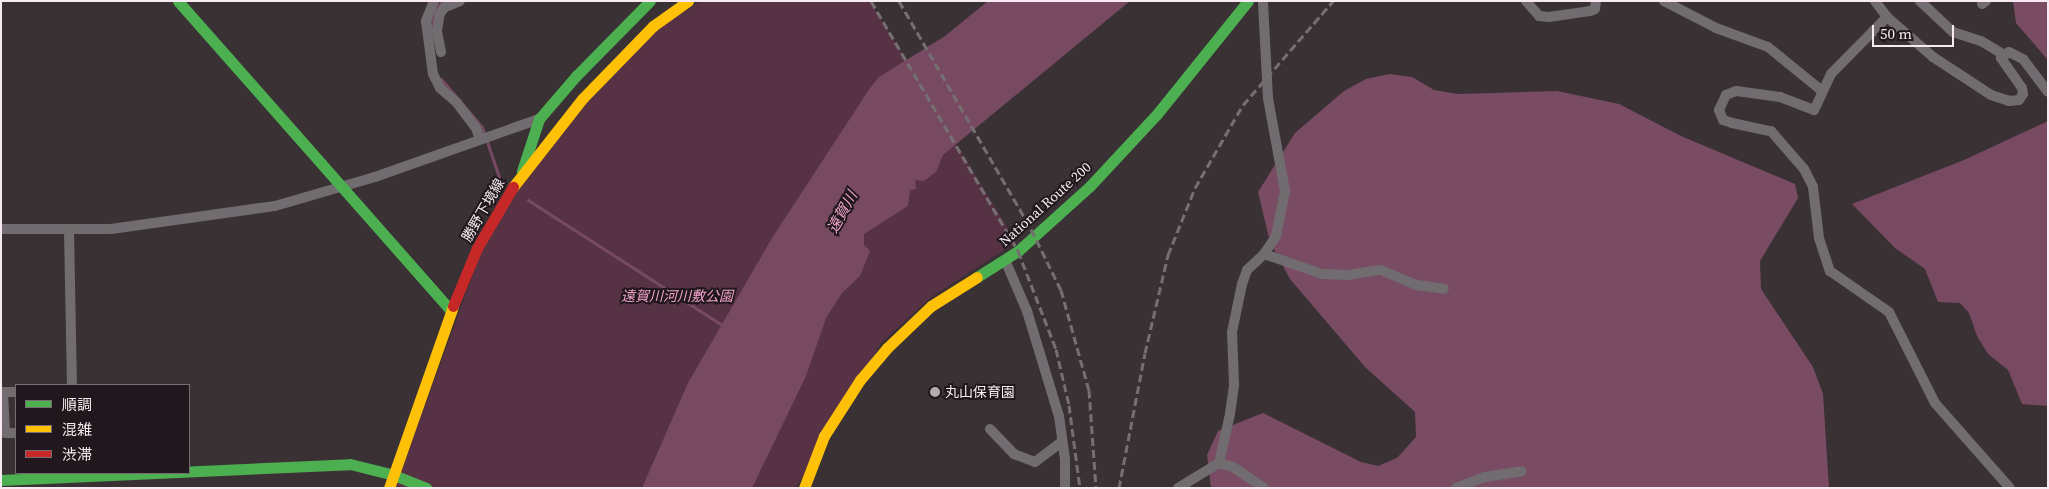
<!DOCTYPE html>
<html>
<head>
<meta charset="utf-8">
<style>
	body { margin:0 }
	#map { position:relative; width:2049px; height:489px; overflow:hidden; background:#3a3135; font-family:"Source Serif 4","Noto Sans JP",serif }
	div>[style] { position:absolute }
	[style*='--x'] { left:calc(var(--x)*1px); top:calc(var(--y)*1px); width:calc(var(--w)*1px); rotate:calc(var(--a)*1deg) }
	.green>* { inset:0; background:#573245 }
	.forest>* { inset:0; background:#794c64 }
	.water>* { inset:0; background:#784a62 }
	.stream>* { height:3px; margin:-1.5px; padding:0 1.5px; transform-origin:1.5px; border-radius:1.5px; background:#784a62 }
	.street>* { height:10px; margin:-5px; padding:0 5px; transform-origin:5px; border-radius:5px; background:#716c6f }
	.fast>* { height:11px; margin:-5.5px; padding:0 5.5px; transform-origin:5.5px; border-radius:5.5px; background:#4caf50 }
	.slow>* { height:11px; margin:-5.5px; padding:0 5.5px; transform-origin:5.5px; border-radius:5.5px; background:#ffc107 }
	.jam>* { height:11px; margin:-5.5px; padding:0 5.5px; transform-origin:5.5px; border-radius:5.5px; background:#c62828 }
	.rail>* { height:3px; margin-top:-1.5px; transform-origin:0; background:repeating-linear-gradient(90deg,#756f71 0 8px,transparent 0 12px) }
	.dots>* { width:14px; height:14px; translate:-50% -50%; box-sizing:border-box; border:2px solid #20181c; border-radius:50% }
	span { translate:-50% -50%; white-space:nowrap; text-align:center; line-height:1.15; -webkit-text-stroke:4px #20181c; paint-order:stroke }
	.street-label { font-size:14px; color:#f7ebf1 }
	.park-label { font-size:14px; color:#f2a2cb; font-style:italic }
	.poi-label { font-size:14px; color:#f7ebf1 }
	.left { translate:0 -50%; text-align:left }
	.water-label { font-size:15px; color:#f4a4cd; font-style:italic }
	.frame { position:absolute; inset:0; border:2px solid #f7ebf1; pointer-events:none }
	.legend { position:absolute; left:15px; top:384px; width:175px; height:90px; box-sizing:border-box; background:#20181c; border:1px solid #766c71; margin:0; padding:6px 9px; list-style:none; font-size:15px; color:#f7ebf1 }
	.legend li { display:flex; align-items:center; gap:10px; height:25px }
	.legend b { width:25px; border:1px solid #766c71 }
	.scale { position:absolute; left:1872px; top:25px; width:82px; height:22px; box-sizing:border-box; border:2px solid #f7ebf1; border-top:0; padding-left:6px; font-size:15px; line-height:18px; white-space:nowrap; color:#f7ebf1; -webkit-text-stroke:4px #20181c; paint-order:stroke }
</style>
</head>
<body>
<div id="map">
	<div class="green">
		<i style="clip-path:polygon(701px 1px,870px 1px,1016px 242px,930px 298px,881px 343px,796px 488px,395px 488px,482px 250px,513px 196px,587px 100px,655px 31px)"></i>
	</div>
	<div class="forest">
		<i style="clip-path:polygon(2013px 1px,2048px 1px,2048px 60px,2016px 23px)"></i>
		<i style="clip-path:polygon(1390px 74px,1412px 77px,1434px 90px,1458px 94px,1557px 91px,1619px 104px,1681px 136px,1795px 184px,1798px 198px,1760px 261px,1761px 289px,1813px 367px,1823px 394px,1829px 488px,1211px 488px,1207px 455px,1218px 431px,1263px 413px,1361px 462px,1378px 466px,1397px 458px,1416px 437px,1415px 412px,1365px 367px,1290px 279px,1270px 242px,1258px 192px,1295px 133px,1344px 91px,1366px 79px)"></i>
	</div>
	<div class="water">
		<i style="clip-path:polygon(988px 1px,1130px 1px,943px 155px,936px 172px,924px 181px,915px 180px,916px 189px,910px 190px,908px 206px,864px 234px,864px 245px,870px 251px,860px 276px,842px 293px,826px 318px,806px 376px,752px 488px,642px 488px,688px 383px,772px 238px,870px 88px,879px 77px,945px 36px)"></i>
		<i style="clip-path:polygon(2048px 121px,2048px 406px,2022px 404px,2008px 370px,1988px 354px,1977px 336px,1969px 313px,1960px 303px,1938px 302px,1925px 269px,1895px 248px,1852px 204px,1964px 160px)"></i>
	</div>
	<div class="stream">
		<i style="--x:436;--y:8;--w:9;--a:-49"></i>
		<i style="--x:431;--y:27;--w:14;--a:-78"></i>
		<i style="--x:441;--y:79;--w:63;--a:49.5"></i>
		<i style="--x:482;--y:127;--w:53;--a:71.2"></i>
		<i style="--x:528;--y:200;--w:234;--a:32.8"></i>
	</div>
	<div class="street">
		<i style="--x:434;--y:1;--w:22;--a:112"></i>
		<i style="--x:426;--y:21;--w:53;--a:82.5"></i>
		<i style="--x:433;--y:74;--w:16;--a:63"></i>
		<i style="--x:440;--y:88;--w:23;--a:41"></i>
		<i style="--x:457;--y:103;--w:31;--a:53"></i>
		<i style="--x:476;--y:128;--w:12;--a:70"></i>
		<i style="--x:1526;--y:1;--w:20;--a:49"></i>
		<i style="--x:1539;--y:16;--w:10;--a:6"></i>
		<i style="--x:1549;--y:17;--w:41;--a:-8.3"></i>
		<i style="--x:1590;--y:11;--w:5;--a:-22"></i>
		<i style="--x:1595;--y:9;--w:8;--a:-83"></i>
		<i style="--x:1664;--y:1;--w:59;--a:27.4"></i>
		<i style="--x:1716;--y:28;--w:55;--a:20.1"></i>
		<i style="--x:1768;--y:47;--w:70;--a:39.2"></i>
		<i style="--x:1875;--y:1;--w:20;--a:53"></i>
		<i style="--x:1887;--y:17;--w:61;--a:41"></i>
		<i style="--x:1933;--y:57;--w:69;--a:33.2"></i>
		<i style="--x:1991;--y:95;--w:19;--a:18"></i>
		<i style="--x:2009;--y:101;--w:10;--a:-6"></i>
		<i style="--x:2019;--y:100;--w:7;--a:-56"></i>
		<i style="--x:2023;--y:94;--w:6;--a:-99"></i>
		<i style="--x:2022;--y:88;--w:37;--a:-125"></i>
		<i style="--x:2001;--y:58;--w:10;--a:-37"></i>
		<i style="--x:2009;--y:52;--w:16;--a:27"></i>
		<i style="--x:2023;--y:59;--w:41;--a:52.9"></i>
		<i style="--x:1920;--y:1;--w:45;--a:43.2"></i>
		<i style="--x:1953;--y:32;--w:29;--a:18"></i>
		<i style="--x:1981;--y:41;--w:27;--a:31"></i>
		<i style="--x:1982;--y:4;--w:5;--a:-37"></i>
		<i style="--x:1887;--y:17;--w:80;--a:134.5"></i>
		<i style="--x:1831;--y:74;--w:40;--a:115"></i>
		<i style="--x:1814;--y:110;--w:36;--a:-159"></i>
		<i style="--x:1780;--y:97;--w:44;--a:-172.2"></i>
		<i style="--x:1736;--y:91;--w:11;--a:158"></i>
		<i style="--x:1726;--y:95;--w:17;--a:115"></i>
		<i style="--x:1719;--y:110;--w:11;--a:68"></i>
		<i style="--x:1723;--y:120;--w:9;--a:18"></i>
		<i style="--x:1732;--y:123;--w:40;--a:12"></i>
		<i style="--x:1771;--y:131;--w:50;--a:49"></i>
		<i style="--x:1804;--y:169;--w:20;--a:63"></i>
		<i style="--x:1813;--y:187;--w:51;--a:83.3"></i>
		<i style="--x:1819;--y:238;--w:35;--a:72"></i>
		<i style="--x:1830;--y:271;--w:72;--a:34.8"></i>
		<i style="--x:1889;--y:312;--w:102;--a:63.2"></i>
		<i style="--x:1935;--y:403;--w:113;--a:48.6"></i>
		<i style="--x:441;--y:52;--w:21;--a:-101"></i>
		<i style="--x:437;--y:31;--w:18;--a:-81"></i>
		<i style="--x:440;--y:13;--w:8;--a:-50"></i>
		<i style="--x:445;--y:7;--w:16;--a:-22"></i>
		<i style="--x:1;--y:229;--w:110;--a:0"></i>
		<i style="--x:111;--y:229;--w:166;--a:-8"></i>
		<i style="--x:275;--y:206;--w:104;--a:-16.2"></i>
		<i style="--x:375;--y:177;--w:174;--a:-19.5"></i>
		<i style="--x:69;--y:230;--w:155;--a:88.9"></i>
		<i style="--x:1264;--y:254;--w:61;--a:19"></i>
		<i style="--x:1322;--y:274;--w:26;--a:2"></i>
		<i style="--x:1348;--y:275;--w:33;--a:-9"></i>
		<i style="--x:1381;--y:270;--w:39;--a:23"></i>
		<i style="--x:1417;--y:285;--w:27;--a:8"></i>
		<i style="--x:1005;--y:260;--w:56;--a:66.7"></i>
		<i style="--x:1027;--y:311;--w:110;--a:73.1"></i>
		<i style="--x:1059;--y:416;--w:43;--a:82.1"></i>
		<i style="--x:1065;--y:459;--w:29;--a:90"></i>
		<i style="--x:1;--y:392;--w:15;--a:0"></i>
		<i style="--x:3;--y:392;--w:41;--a:87.2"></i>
		<i style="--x:5;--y:433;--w:11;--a:0"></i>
		<i style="--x:990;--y:429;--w:35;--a:46"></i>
		<i style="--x:1014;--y:454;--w:22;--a:21"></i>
		<i style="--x:1035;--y:462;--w:34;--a:-37"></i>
		<i style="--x:1219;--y:463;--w:50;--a:-77.3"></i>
		<i style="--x:1230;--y:414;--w:30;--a:-82"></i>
		<i style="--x:1234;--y:384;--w:52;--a:-92.2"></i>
		<i style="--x:1232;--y:332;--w:49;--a:-78.2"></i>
		<i style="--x:1242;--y:284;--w:15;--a:-70"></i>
		<i style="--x:1247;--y:270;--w:23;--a:-43"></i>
		<i style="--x:1264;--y:254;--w:22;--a:-56"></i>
		<i style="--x:1276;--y:236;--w:46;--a:-78.7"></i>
		<i style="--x:1285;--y:191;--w:95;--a:-100.4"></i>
		<i style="--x:1268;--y:98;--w:97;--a:-93"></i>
		<i style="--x:1178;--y:488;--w:48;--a:-31.4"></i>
		<i style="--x:1219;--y:463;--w:15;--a:16"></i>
		<i style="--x:1233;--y:467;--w:37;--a:34"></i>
		<i style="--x:1456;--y:488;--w:31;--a:-21"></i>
		<i style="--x:1485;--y:477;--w:37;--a:-9"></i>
	</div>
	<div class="fast">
		<i style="--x:178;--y:1;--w:413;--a:48.6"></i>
		<i style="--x:522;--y:171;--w:55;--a:-71.9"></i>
		<i style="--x:539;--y:119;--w:57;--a:-49.3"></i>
		<i style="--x:576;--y:76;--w:105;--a:-45.4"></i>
		<i style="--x:977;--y:277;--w:49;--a:-32.4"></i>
		<i style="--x:1018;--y:251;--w:97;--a:-42.1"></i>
		<i style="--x:1090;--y:186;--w:98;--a:-47.1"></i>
		<i style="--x:1157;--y:114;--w:145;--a:-51.2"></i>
		<i style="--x:1;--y:480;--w:349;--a:-2.6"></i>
		<i style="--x:350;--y:464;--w:45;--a:14"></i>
		<i style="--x:394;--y:475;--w:35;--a:22"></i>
	</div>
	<div class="slow">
		<i style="--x:513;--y:187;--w:112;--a:-51.9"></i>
		<i style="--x:582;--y:99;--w:102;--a:-45.8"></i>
		<i style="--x:653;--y:26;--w:43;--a:-35.5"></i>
		<i style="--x:389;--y:488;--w:193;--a:-70.6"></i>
		<i style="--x:804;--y:488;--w:56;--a:-69"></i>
		<i style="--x:824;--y:436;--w:67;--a:-57.3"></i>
		<i style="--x:860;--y:380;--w:42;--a:-49.8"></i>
		<i style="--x:887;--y:348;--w:61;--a:-43.7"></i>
		<i style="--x:931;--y:306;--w:54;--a:-32.2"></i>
	</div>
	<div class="jam">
		<i style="--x:453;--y:306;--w:63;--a:-67.5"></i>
		<i style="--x:477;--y:248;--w:71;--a:-59.5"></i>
	</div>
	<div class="rail">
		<i style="--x:871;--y:1;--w:290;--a:59.5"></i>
		<i style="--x:1018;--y:251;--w:105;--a:68.8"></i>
		<i style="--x:1056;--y:349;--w:57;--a:76.9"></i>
		<i style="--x:1069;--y:405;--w:84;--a:82.5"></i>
		<i style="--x:899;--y:1;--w:263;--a:59.9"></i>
		<i style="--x:1031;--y:229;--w:68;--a:63.8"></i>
		<i style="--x:1061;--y:290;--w:104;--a:74.4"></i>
		<i style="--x:1089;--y:390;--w:98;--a:85.9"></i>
		<i style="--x:1119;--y:488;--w:137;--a:-79.1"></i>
		<i style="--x:1145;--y:353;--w:101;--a:-76.8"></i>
		<i style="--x:1168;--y:255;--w:72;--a:-68.1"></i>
		<i style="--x:1195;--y:188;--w:96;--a:-60"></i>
		<i style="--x:1243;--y:105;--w:138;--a:-49.1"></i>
	</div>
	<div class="dots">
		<i style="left:935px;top:392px;background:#b5aaaf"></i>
	</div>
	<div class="street-label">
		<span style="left:1045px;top:204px;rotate:-42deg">National Route 200</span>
		<span style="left:483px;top:210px;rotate:-60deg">勝野下境線</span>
	</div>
	<div class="park-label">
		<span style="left:677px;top:296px">遠賀川河川敷公園</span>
	</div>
	<div class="poi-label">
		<span class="left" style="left:945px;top:392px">丸山保育園</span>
	</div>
	<div class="water-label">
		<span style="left:842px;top:212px;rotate:-61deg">遠賀川</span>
	</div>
	<div class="frame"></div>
	<ul class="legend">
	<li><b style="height:6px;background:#4caf50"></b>順調</li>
	<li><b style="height:6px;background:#ffc107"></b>混雑</li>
	<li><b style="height:6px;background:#c62828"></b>渋滞</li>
	</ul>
	<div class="scale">50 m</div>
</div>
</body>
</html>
